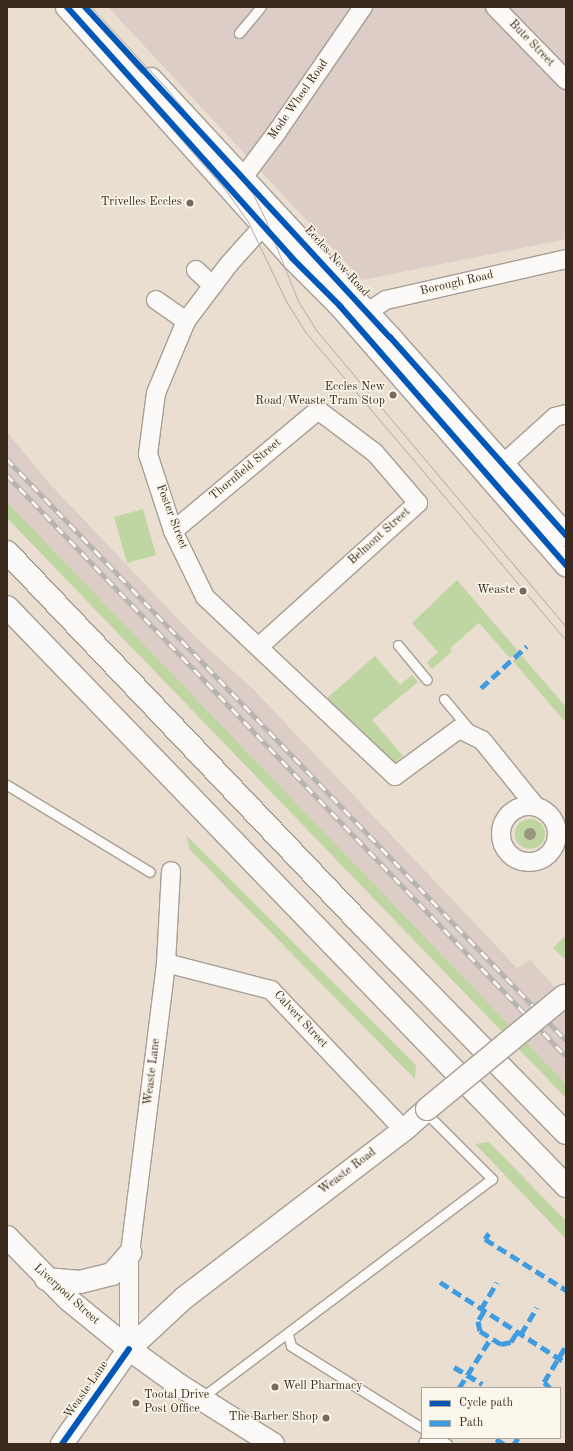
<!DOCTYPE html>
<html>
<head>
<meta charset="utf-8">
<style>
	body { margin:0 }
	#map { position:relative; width:573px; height:1451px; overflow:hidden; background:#eaded0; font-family:"Old Standard TT",serif }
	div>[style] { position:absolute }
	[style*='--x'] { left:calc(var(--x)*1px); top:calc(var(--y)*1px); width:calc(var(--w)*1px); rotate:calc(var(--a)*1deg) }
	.industrial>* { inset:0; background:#dccdc6 }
	.green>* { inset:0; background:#bfd5a2 }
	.round { border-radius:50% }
	.roads { filter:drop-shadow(1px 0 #a79e95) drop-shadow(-1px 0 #a79e95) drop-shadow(0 1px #a79e95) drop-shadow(0 -1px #a79e95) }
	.lane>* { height:9px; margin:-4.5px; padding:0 4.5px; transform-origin:4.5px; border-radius:4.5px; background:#fcfaf8 }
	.street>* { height:18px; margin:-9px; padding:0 9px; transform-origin:9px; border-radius:9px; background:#fcfaf8 }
	.street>.ring { margin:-9px; padding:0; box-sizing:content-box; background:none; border:18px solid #fcfaf8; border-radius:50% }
	.secondary>* { height:22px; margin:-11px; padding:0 11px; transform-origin:11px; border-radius:11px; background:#fcfaf8 }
	.primary>* { height:22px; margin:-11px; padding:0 11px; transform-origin:11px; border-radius:11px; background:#fcfaf8 }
	.highway>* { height:22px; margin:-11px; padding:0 11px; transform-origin:11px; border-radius:11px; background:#fcfaf8 }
	.tram>* { height:1px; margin:-0.5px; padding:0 0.5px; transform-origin:0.5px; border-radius:0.5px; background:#b6b3af }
	.rail>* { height:4.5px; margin-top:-2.25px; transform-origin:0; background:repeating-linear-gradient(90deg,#fbf7ec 0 9px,#b6b3af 0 18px); box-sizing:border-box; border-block:1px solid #b6b3af }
	.bridges { filter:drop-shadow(1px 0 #a79e95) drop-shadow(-1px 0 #a79e95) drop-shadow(0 1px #a79e95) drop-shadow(0 -1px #a79e95) }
	.secondary-bridge>* { height:22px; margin:-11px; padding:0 11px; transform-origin:11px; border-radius:11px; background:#fcfaf8 }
	.quiet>* { height:5px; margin-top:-2.5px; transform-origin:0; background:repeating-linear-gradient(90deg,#3f9ce0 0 10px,transparent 0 15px) }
	.cycleway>* { height:6px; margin:-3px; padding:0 3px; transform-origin:3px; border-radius:3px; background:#0057b8 }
	.trees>* { width:12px; height:12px; margin:-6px; border-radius:50%; background:#9a967e }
	.dots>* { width:11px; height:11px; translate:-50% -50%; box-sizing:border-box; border:2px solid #fbf7ec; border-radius:50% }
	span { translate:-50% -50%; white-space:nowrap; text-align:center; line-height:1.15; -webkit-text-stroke:3px #fbf7ec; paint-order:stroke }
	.street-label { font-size:12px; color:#3b2a1e }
	.poi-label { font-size:12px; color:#3b2a1e }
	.right { translate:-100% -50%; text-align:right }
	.left { translate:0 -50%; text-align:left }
	.frame { position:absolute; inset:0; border:8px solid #3b2a1e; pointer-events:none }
	.legend { position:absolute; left:421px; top:1387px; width:140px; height:52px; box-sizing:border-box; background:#fbf7ec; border:1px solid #aea59a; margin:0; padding:5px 7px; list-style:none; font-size:12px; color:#3b2a1e }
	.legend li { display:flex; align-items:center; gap:8px; height:20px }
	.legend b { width:20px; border:1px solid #aea59a }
</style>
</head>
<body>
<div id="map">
	<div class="industrial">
		<i style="clip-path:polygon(108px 7px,566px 7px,566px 239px,362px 280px)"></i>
		<i style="clip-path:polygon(7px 432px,49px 483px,194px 636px,252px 688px,517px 968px,530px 960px,566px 999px,566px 1084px,7px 502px)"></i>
	</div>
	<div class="green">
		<i style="clip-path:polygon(7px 502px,566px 1084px,566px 1098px,7px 518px)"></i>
		<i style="clip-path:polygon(143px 509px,156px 555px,127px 563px,114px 517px)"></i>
		<i style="clip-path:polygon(457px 580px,518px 651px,510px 658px,479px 623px,450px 648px,452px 651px,432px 669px,427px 662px,438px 652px,412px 623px)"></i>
		<i style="clip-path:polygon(521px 655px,566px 707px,566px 723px,513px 661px)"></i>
		<i style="clip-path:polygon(375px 656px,400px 685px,412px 675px,418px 682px,372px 720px,403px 756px,392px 765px,325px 700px)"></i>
		<i class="round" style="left:515px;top:819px;width:30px;height:30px"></i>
		<i style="clip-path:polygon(186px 835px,416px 1065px,415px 1079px,190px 850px)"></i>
		<i style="clip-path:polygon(566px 935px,566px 960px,553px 948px)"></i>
		<i style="clip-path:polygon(489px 1142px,566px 1221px,566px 1239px,475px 1144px)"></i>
	</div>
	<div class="roads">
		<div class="lane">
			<i style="--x:239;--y:33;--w:34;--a:-50"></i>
			<i style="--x:398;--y:645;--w:45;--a:50.4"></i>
			<i style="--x:444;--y:699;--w:40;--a:50"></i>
			<i style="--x:7;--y:785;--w:167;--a:31.3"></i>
			<i style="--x:288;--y:1334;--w:12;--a:76"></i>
			<i style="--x:291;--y:1346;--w:155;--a:32"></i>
			<i style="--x:201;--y:1398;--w:364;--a:-37"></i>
			<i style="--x:492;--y:1179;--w:96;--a:-135"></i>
			<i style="--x:437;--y:1438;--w:12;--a:31"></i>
		</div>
		<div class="street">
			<i style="--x:495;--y:7;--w:102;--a:45.8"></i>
			<i style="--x:235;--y:188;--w:70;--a:-53.1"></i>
			<i style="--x:277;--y:132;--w:152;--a:-55.5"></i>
			<i style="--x:272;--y:216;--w:64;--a:131.9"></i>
			<i style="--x:229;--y:264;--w:71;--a:127"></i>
			<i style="--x:186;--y:321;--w:78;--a:112.6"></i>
			<i style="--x:156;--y:393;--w:62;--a:97.5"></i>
			<i style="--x:148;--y:454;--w:81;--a:72"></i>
			<i style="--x:173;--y:531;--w:73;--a:64.1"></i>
			<i style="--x:205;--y:597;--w:261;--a:43.3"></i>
			<i style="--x:395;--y:776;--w:79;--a:-36.3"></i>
			<i style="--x:459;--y:729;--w:25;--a:26"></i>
			<i style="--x:482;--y:740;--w:86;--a:51.1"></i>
			<i style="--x:196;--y:270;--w:23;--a:43"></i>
			<i style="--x:156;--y:300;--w:37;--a:35"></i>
			<i style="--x:356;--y:320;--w:36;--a:-34"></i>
			<i style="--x:386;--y:300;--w:185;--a:-12.8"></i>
			<i style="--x:493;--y:473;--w:84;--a:-42.1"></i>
			<i style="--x:555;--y:417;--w:11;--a:-15"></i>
			<i style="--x:173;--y:531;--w:189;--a:-39.8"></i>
			<i style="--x:318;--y:410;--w:71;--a:37"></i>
			<i style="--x:375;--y:453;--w:66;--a:49.3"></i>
			<i style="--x:418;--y:503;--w:213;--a:137.9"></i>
			<i class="ring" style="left:501px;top:806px;width:38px;height:38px"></i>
			<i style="--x:166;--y:963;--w:108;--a:14.4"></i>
			<i style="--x:271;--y:990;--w:193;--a:46.5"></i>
			<i style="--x:129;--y:1349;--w:88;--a:-90"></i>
			<i style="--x:129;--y:1261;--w:300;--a:-82.9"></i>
			<i style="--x:166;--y:963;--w:92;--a:-86.9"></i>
			<i style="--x:428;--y:1444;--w:7;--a:-56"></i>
		</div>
		<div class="secondary">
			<i style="--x:7;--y:1237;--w:88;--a:45.5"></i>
			<i style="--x:69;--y:1300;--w:77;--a:39.2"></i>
			<i style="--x:129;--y:1349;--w:62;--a:35.8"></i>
			<i style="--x:179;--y:1385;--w:111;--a:32.1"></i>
			<i style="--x:46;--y:1279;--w:34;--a:5"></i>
			<i style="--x:80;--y:1282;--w:33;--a:-14"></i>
			<i style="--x:112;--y:1274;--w:28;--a:-49"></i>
			<i style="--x:62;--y:1444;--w:116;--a:-54.8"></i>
			<i style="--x:129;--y:1349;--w:75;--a:-42.8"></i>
			<i style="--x:184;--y:1298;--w:277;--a:-37.4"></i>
			<i style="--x:404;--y:1130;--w:31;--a:-42"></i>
		</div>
		<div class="primary">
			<i style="--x:67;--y:7;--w:337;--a:48.1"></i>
			<i style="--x:292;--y:258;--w:68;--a:45"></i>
			<i style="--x:340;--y:306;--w:344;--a:48.9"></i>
			<i style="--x:151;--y:79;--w:352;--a:47.2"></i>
			<i style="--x:390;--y:337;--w:265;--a:48.4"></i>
		</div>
		<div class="highway">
			<i style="--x:7;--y:552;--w:515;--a:46.42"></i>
			<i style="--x:362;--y:925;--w:291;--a:45.6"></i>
			<i style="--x:7;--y:607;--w:805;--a:46.01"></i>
		</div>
	</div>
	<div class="tram">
		<i style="--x:65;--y:7;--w:242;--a:48.7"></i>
		<i style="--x:225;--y:189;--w:40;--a:55.1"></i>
		<i style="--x:248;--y:222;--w:88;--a:64.3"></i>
		<i style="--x:286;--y:301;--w:39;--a:58"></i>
		<i style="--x:307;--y:334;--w:401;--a:49.8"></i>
		<i style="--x:91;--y:7;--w:110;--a:47.2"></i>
		<i style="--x:166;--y:88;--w:137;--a:50.6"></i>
		<i style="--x:253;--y:194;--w:30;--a:64"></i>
		<i style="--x:266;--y:221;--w:86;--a:68.2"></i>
		<i style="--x:298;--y:301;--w:34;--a:58"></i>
		<i style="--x:316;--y:330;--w:388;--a:49.9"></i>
	</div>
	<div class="rail">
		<i style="--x:7;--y:459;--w:806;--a:46.11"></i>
		<i style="--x:7;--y:475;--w:806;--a:46.11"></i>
	</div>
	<div class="bridges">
		<div class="secondary-bridge">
			<i style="--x:427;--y:1109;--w:178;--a:-39.5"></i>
		</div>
	</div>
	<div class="quiet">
		<i style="--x:481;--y:688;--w:62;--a:-42.4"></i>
		<i style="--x:489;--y:1233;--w:7;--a:124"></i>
		<i style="--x:485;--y:1239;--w:96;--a:32.2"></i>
		<i style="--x:440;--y:1282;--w:150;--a:32.7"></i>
		<i style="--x:481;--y:1309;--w:31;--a:-59"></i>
		<i style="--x:484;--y:1311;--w:12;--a:121"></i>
		<i style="--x:478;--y:1321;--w:10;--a:79"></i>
		<i style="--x:480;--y:1331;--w:25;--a:32"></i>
		<i style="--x:501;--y:1344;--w:10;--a:-11"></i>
		<i style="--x:511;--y:1342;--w:12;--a:-59"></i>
		<i style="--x:521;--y:1334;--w:31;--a:-59"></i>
		<i style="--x:454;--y:1367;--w:33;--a:31"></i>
		<i style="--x:459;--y:1388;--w:59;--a:-57.4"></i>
		<i style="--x:550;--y:1388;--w:8;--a:-135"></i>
		<i style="--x:544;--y:1382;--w:42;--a:-58.6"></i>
		<i style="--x:496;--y:1439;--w:9;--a:32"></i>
		<i style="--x:514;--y:1444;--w:7;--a:-56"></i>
	</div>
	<div class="cycleway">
		<i style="--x:67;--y:7;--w:337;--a:48.1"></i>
		<i style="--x:292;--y:258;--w:68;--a:45"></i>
		<i style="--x:340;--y:306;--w:344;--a:48.9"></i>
		<i style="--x:85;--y:7;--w:449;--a:47.3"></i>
		<i style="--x:390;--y:337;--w:265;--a:48.4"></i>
		<i style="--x:62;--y:1444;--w:116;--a:-54.8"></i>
	</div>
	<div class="trees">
		<i style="left:530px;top:834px"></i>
	</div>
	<div class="dots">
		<i style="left:190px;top:203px;background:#78695c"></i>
		<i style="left:393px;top:395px;background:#78695c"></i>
		<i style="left:523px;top:591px;background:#78695c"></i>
		<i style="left:275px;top:1387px;background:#78695c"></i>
		<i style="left:136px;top:1403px;background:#78695c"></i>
		<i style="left:326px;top:1418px;background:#78695c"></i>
	</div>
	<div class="street-label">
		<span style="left:531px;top:44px;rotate:46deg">Bute Street</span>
		<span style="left:299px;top:100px;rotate:-55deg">Mode Wheel Road</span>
		<span style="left:336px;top:262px;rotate:48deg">Eccles New Road</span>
		<span style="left:457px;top:284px;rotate:-13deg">Borough Road</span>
		<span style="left:246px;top:470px;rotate:-40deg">Thornfield Street</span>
		<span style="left:171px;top:517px;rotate:69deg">Foster Street</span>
		<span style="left:380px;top:537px;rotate:-42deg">Belmont Street</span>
		<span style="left:300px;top:1020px;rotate:47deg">Calvert Street</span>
		<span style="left:153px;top:1072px;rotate:-83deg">Weaste Lane</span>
		<span style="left:348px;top:1172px;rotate:-37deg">Weaste Road</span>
		<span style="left:66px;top:1295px;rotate:42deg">Liverpool Street</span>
		<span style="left:87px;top:1390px;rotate:-55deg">Weaste Lane</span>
	</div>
	<div class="poi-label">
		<span class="right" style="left:182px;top:203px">Trivelles Eccles</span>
		<span class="right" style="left:385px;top:395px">Eccles New<br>Road/Weaste Tram Stop</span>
		<span class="right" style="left:515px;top:591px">Weaste</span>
		<span class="left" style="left:283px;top:1387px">Well Pharmacy</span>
		<span class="left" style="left:144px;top:1403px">Tootal Drive<br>Post Office</span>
		<span class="right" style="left:318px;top:1418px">The Barber Shop</span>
	</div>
	<div class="frame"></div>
	<ul class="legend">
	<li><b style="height:5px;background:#0057b8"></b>Cycle path</li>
	<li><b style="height:5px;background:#3f9ce0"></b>Path</li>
	</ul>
</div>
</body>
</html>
